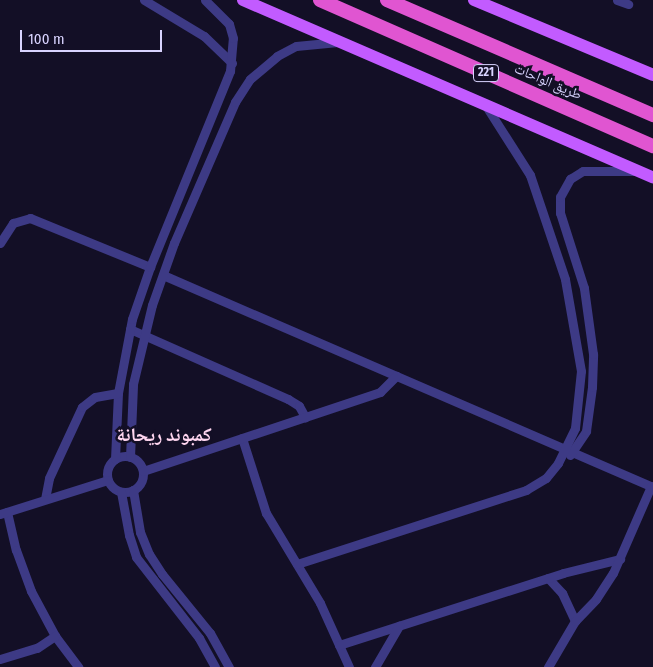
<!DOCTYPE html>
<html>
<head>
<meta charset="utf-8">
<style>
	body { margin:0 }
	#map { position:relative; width:653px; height:667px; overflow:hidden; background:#130f26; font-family:"Fira Sans Condensed","Noto Naskh Arabic",sans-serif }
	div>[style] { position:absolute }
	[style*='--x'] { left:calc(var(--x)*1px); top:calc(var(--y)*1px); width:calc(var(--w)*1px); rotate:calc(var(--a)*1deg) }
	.minor>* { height:9px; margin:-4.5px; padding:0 4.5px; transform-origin:4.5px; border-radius:4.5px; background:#3d3a85 }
	.minor>.ring { margin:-4.5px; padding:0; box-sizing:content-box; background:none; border:9px solid #3d3a85; border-radius:50% }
	.primary>* { height:12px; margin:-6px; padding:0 6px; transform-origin:6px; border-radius:6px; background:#c25bff }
	.trunk>* { height:14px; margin:-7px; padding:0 7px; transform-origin:7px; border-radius:7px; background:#e055d1 }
	span { translate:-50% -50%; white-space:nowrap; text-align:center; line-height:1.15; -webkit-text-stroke:5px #130f26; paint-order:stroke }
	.shield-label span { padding:1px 4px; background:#130f26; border:1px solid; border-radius:4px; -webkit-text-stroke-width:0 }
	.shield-label { font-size:12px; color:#d9d4ff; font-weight:700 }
	.street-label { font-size:14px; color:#d9d4ff }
	.district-label { font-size:19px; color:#ffd6f0; font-weight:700 }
	.scale { position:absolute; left:20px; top:30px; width:142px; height:22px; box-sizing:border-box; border:2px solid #d9d4ff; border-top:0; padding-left:6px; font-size:15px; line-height:18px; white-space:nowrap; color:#d9d4ff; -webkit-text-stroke:4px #130f26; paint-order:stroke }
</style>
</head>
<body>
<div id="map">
	<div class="minor">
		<i style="--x:144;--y:0;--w:70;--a:31"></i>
		<i style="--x:204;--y:36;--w:39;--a:44"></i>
		<i style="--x:617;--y:0;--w:12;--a:20"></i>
		<i style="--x:0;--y:243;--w:24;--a:-57"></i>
		<i style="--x:13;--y:223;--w:18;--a:-16"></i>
		<i style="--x:30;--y:218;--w:130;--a:22.2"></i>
		<i style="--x:163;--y:275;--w:534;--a:23.4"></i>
		<i style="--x:130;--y:329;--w:173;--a:23.9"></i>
		<i style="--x:288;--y:399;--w:13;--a:32"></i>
		<i style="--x:299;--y:406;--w:13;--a:61"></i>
		<i style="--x:242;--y:438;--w:79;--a:72.3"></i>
		<i style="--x:266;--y:513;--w:105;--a:59"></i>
		<i style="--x:320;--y:603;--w:70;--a:65.6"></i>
		<i style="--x:570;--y:455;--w:29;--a:-56"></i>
		<i style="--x:586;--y:431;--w:44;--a:-82.2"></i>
		<i style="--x:592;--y:387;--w:33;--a:-88"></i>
		<i style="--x:593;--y:354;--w:67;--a:-97.8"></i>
		<i style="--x:584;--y:288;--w:79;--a:-107.7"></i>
		<i style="--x:560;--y:213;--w:16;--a:-90"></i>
		<i style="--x:560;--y:197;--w:21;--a:-61"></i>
		<i style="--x:570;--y:179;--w:15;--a:-32"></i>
		<i style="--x:583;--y:171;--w:51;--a:0"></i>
		<i class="ring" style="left:107px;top:456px;width:27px;height:27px"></i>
		<i style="--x:130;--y:457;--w:73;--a:-87.6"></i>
		<i style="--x:133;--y:384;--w:81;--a:-76.5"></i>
		<i style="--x:152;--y:305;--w:66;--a:-70.5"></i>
		<i style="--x:174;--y:243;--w:154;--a:-66.6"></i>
		<i style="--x:235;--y:102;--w:27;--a:-57"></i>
		<i style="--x:250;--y:79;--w:35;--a:-40"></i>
		<i style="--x:277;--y:56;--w:21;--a:-28"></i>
		<i style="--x:296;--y:46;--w:42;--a:-5.4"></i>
		<i style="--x:115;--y:459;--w:66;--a:-87.4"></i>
		<i style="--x:118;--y:393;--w:75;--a:-79.3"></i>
		<i style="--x:132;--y:319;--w:55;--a:-70.9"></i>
		<i style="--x:150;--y:267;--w:212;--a:-67.8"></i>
		<i style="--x:230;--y:71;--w:33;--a:-85"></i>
		<i style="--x:233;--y:38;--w:15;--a:-106"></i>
		<i style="--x:229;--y:24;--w:34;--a:-135"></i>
		<i style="--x:143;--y:471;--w:250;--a:-18.4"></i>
		<i style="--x:380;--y:392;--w:23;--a:-45"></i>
		<i style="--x:133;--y:490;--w:43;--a:80.5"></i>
		<i style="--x:140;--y:532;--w:24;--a:68"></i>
		<i style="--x:149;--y:554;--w:24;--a:57"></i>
		<i style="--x:162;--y:574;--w:76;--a:50.9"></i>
		<i style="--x:210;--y:633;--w:39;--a:61"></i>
		<i style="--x:121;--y:492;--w:44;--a:79.5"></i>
		<i style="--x:129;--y:535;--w:23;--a:72"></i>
		<i style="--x:136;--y:557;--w:103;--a:52.1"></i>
		<i style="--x:199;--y:638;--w:33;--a:61"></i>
		<i style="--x:45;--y:499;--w:21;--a:-79"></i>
		<i style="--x:49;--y:478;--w:78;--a:-65.1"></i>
		<i style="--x:82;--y:407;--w:16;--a:-38"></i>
		<i style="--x:95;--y:397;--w:23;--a:-10"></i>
		<i style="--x:7;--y:512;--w:39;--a:77"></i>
		<i style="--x:16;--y:550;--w:44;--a:69.9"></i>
		<i style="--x:31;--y:591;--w:51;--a:61.9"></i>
		<i style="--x:55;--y:636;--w:39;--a:53"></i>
		<i style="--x:0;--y:514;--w:113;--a:-17.5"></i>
		<i style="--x:297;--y:564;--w:241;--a:-17.9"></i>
		<i style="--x:526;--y:490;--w:23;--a:-31"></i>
		<i style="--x:546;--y:478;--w:19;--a:-51"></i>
		<i style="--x:558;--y:463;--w:39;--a:-64"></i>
		<i style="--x:575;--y:428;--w:57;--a:-84"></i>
		<i style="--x:581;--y:371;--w:93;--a:-99.9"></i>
		<i style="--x:565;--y:279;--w:110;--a:-108.6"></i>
		<i style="--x:530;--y:175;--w:82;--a:-122.5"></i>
		<i style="--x:548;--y:578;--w:21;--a:47"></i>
		<i style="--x:562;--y:593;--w:31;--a:65"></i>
		<i style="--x:339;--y:645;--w:235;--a:-17.8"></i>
		<i style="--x:563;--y:573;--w:59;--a:-13.8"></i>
		<i style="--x:0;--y:659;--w:39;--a:-17"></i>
		<i style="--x:37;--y:648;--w:22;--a:-34"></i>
		<i style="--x:375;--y:667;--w:48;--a:-59.7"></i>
		<i style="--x:548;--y:667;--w:53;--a:-59.6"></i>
		<i style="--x:575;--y:621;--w:30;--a:-46"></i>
		<i style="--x:596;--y:599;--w:31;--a:-57"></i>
		<i style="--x:613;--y:573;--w:95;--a:-66.4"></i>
	</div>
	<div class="primary">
		<i style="--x:243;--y:0;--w:447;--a:23.4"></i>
		<i style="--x:474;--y:0;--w:194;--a:22.7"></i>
	</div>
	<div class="trunk">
		<i style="--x:320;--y:0;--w:364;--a:23.7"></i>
		<i style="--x:387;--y:0;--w:290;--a:23.4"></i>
	</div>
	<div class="shield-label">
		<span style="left:486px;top:73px">221</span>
	</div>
	<div class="street-label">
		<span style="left:548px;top:82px;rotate:23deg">طريق الواحات</span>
	</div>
	<div class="district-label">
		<span style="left:164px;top:435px">كمبوند ريحانة</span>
	</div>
	<div class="scale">100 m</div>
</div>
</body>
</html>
